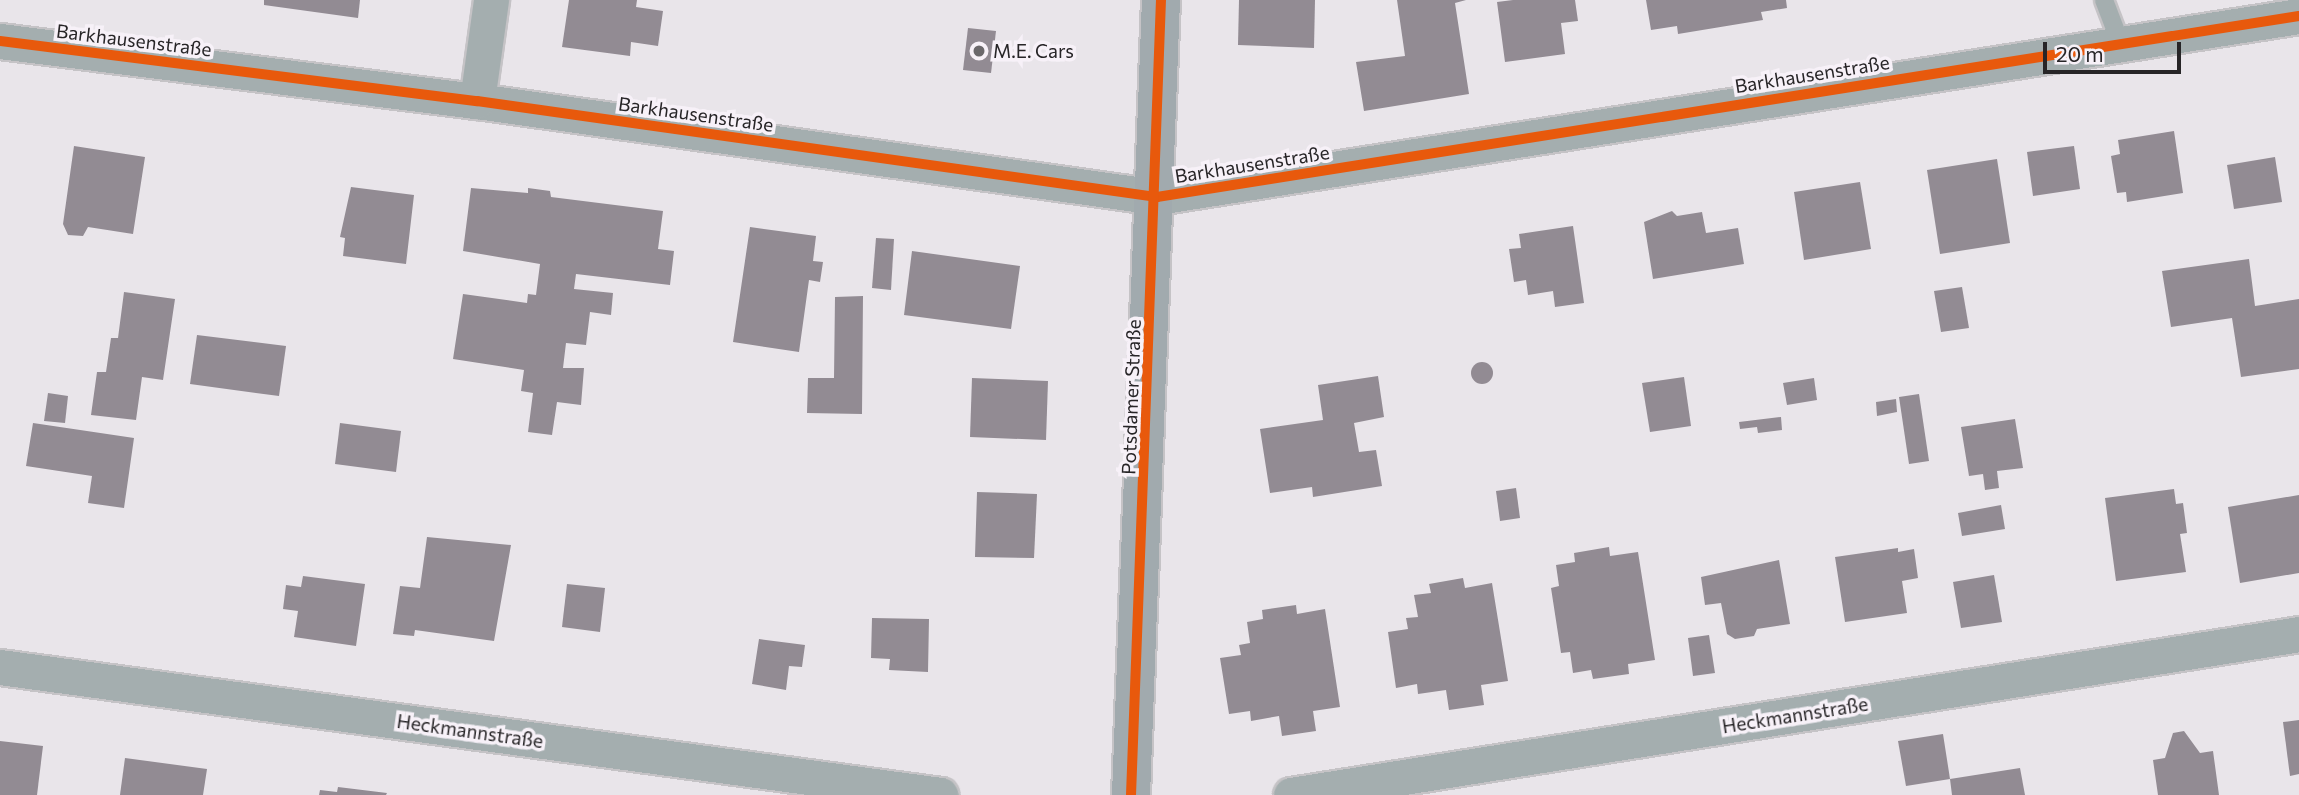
<!DOCTYPE html>
<html>
<head>
<meta charset="utf-8">
<style>
	body { margin:0 }
	#map { position:relative; width:2299px; height:795px; overflow:hidden; background:#e9e5ea; font-family:Commissioner,sans-serif }
	div>[style] { position:absolute }
	[style*='--x'] { left:calc(var(--x)*1px); top:calc(var(--y)*1px); width:calc(var(--w)*1px); rotate:calc(var(--a)*1deg) }
	.building>* { inset:0; background:#928b93 }
	.round { border-radius:50% }
	.roads { filter:drop-shadow(2px 0 #c5c3c6) drop-shadow(-2px 0 #c5c3c6) drop-shadow(0 2px #c5c3c6) drop-shadow(0 -2px #c5c3c6) }
	.lane>* { height:18px; margin:-9px; padding:0 9px; transform-origin:9px; border-radius:9px; background:#a4aeaf }
	.street>* { height:35px; margin:-17.5px; padding:0 17.5px; transform-origin:17.5px; border-radius:17.5px; background:#a4aeaf }
	.secondary>* { height:38px; margin:-19px; padding:0 19px; transform-origin:19px; border-radius:19px; background:#a1aaae }
	.cycleway>* { height:10px; margin:-5px; padding:0 5px; transform-origin:5px; border-radius:5px; background:#e8590c }
	.dots>* { width:19px; height:19px; translate:-50% -50%; box-sizing:border-box; border:4px solid #f7f1f8; border-radius:50% }
	span { translate:-50% -50%; white-space:nowrap; text-align:center; line-height:1.15; -webkit-text-stroke:7px #f7f1f8; paint-order:stroke }
	.street-label { font-size:19px; color:#272527 }
	.poi-label { font-size:19px; color:#272527 }
	.left { translate:0 -50%; text-align:left }
	.scale { position:absolute; left:2043px; top:42px; width:138px; height:32px; box-sizing:border-box; border:4px solid #272527; border-top:0; padding-left:9px; font-size:21px; line-height:24px; white-space:nowrap; color:#272527; -webkit-text-stroke:5px #f7f1f8; paint-order:stroke }
</style>
</head>
<body>
<div id="map">
	<div class="building">
		<i style="clip-path:polygon(264px 0,360px 0,358px 18px,264px 5px)"></i>
		<i style="clip-path:polygon(569px 0,637px 0,636px 7px,663px 11px,658px 46px,631px 42px,630px 56px,562px 47px)"></i>
		<i style="clip-path:polygon(1239px 0,1315px 0,1314px 48px,1238px 45px)"></i>
		<i style="clip-path:polygon(1397px 0,1466px 0,1455px 3px,1469px 94px,1364px 111px,1356px 62px,1405px 56px)"></i>
		<i style="clip-path:polygon(1513px 0,1575px 0,1578px 21px,1561px 23px,1565px 54px,1505px 62px,1497px 2px)"></i>
		<i style="clip-path:polygon(1646px 0,1786px 0,1787px 8px,1761px 12px,1763px 20px,1678px 34px,1677px 26px,1651px 30px)"></i>
		<i style="clip-path:polygon(968px 28px,996px 31px,991px 73px,963px 70px)"></i>
		<i style="clip-path:polygon(2174px 131px,2183px 193px,2127px 202px,2126px 192px,2117px 193px,2111px 156px,2120px 154px,2118px 140px)"></i>
		<i style="clip-path:polygon(74px 146px,145px 157px,133px 234px,88px 227px,83px 236px,68px 235px,63px 224px)"></i>
		<i style="clip-path:polygon(2074px 146px,2080px 189px,2033px 196px,2027px 152px)"></i>
		<i style="clip-path:polygon(2275px 157px,2282px 202px,2234px 209px,2227px 165px)"></i>
		<i style="clip-path:polygon(1997px 159px,2010px 243px,1940px 254px,1927px 170px)"></i>
		<i style="clip-path:polygon(1860px 182px,1871px 249px,1804px 260px,1794px 192px)"></i>
		<i style="clip-path:polygon(351px 187px,414px 195px,406px 264px,343px 256px,345px 238px,340px 237px)"></i>
		<i style="clip-path:polygon(471px 188px,528px 193px,528px 188px,550px 191px,551px 197px,663px 211px,658px 249px,674px 251px,670px 285px,576px 274px,574px 289px,613px 293px,611px 315px,590px 312px,586px 345px,566px 343px,563px 368px,584px 368px,581px 405px,557px 402px,552px 435px,528px 432px,533px 393px,521px 391px,524px 370px,453px 359px,463px 294px,527px 303px,528px 294px,536px 295px,540px 264px,463px 251px)"></i>
		<i style="clip-path:polygon(1672px 211px,1677px 216px,1702px 212px,1706px 233px,1738px 228px,1744px 264px,1653px 279px,1644px 222px)"></i>
		<i style="clip-path:polygon(1573px 226px,1584px 303px,1555px 307px,1553px 291px,1528px 295px,1526px 280px,1514px 282px,1509px 249px,1521px 248px,1519px 234px)"></i>
		<i style="clip-path:polygon(750px 227px,816px 236px,813px 261px,823px 262px,820px 282px,809px 280px,799px 352px,733px 342px)"></i>
		<i style="clip-path:polygon(876px 238px,894px 239px,891px 290px,872px 288px)"></i>
		<i style="clip-path:polygon(912px 251px,1020px 266px,1011px 329px,904px 315px)"></i>
		<i style="clip-path:polygon(2249px 259px,2255px 306px,2299px 299px,2299px 369px,2241px 377px,2232px 318px,2171px 327px,2162px 271px)"></i>
		<i style="clip-path:polygon(1962px 287px,1969px 328px,1941px 332px,1934px 291px)"></i>
		<i style="clip-path:polygon(124px 292px,175px 299px,163px 380px,142px 377px,136px 420px,91px 415px,97px 372px,106px 372px,111px 338px,118px 338px)"></i>
		<i style="clip-path:polygon(863px 296px,862px 414px,807px 413px,808px 378px,834px 378px,835px 297px)"></i>
		<i style="clip-path:polygon(197px 335px,286px 346px,279px 396px,190px 384px)"></i>
		<i class="round" style="left:1471px;top:362px;width:22px;height:22px"></i>
		<i style="clip-path:polygon(1378px 376px,1384px 417px,1354px 423px,1359px 452px,1376px 450px,1382px 486px,1313px 497px,1312px 487px,1270px 493px,1260px 429px,1323px 420px,1318px 385px)"></i>
		<i style="clip-path:polygon(1684px 377px,1691px 426px,1650px 432px,1642px 383px)"></i>
		<i style="clip-path:polygon(972px 378px,1048px 381px,1046px 440px,970px 437px)"></i>
		<i style="clip-path:polygon(1814px 378px,1817px 400px,1787px 405px,1783px 383px)"></i>
		<i style="clip-path:polygon(48px 393px,68px 396px,65px 423px,44px 421px)"></i>
		<i style="clip-path:polygon(1919px 394px,1929px 461px,1909px 464px,1899px 397px)"></i>
		<i style="clip-path:polygon(1896px 399px,1897px 412px,1877px 416px,1876px 402px)"></i>
		<i style="clip-path:polygon(1781px 417px,1782px 430px,1758px 433px,1757px 427px,1740px 429px,1739px 422px)"></i>
		<i style="clip-path:polygon(2015px 419px,2023px 468px,1997px 471px,1999px 488px,1985px 490px,1983px 474px,1969px 476px,1961px 427px)"></i>
		<i style="clip-path:polygon(33px 423px,134px 438px,124px 508px,88px 503px,92px 476px,26px 466px)"></i>
		<i style="clip-path:polygon(340px 423px,401px 431px,396px 472px,335px 464px)"></i>
		<i style="clip-path:polygon(1516px 488px,1520px 518px,1500px 521px,1496px 491px)"></i>
		<i style="clip-path:polygon(2174px 489px,2176px 504px,2183px 503px,2187px 533px,2180px 534px,2186px 572px,2116px 581px,2105px 498px)"></i>
		<i style="clip-path:polygon(977px 492px,1037px 494px,1034px 558px,975px 557px)"></i>
		<i style="clip-path:polygon(2299px 495px,2299px 573px,2240px 583px,2228px 507px)"></i>
		<i style="clip-path:polygon(2001px 505px,2005px 529px,1962px 536px,1958px 513px)"></i>
		<i style="clip-path:polygon(427px 537px,511px 545px,494px 641px,415px 630px,414px 636px,393px 634px,400px 586px,420px 588px)"></i>
		<i style="clip-path:polygon(1609px 547px,1610px 556px,1638px 552px,1655px 660px,1628px 664px,1629px 674px,1593px 679px,1591px 670px,1573px 673px,1570px 652px,1561px 653px,1551px 588px,1559px 586px,1556px 565px,1575px 562px,1574px 553px)"></i>
		<i style="clip-path:polygon(1898px 548px,1898px 552px,1914px 549px,1918px 578px,1902px 581px,1907px 613px,1845px 622px,1835px 557px)"></i>
		<i style="clip-path:polygon(1779px 560px,1790px 624px,1757px 629px,1754px 636px,1735px 639px,1727px 634px,1721px 603px,1705px 605px,1701px 577px)"></i>
		<i style="clip-path:polygon(1994px 575px,2002px 622px,1961px 628px,1953px 582px)"></i>
		<i style="clip-path:polygon(303px 576px,365px 584px,356px 646px,294px 637px,298px 611px,283px 609px,286px 585px,301px 587px)"></i>
		<i style="clip-path:polygon(1463px 578px,1465px 588px,1492px 583px,1508px 681px,1481px 685px,1484px 705px,1449px 710px,1446px 690px,1418px 694px,1417px 684px,1396px 688px,1388px 632px,1408px 629px,1406px 618px,1418px 617px,1414px 595px,1431px 593px,1429px 584px)"></i>
		<i style="clip-path:polygon(567px 584px,605px 588px,600px 632px,562px 627px)"></i>
		<i style="clip-path:polygon(1296px 605px,1297px 614px,1325px 609px,1340px 707px,1313px 711px,1316px 731px,1282px 736px,1279px 716px,1251px 721px,1250px 711px,1229px 714px,1220px 658px,1241px 655px,1239px 645px,1250px 643px,1247px 622px,1263px 619px,1262px 610px)"></i>
		<i style="clip-path:polygon(872px 618px,929px 619px,928px 672px,889px 670px,890px 659px,871px 658px)"></i>
		<i style="clip-path:polygon(1709px 635px,1715px 673px,1693px 676px,1688px 638px)"></i>
		<i style="clip-path:polygon(759px 639px,805px 645px,802px 667px,789px 666px,786px 690px,752px 684px)"></i>
		<i style="clip-path:polygon(2299px 720px,2299px 774px,2290px 776px,2283px 722px)"></i>
		<i style="clip-path:polygon(2184px 731px,2200px 753px,2213px 751px,2219px 795px,2158px 795px,2153px 760px,2165px 758px,2173px 733px)"></i>
		<i style="clip-path:polygon(1943px 734px,1950px 779px,1906px 786px,1898px 741px)"></i>
		<i style="clip-path:polygon(0 741px,43px 746px,37px 795px,0 795px)"></i>
		<i style="clip-path:polygon(125px 758px,207px 769px,203px 795px,120px 795px)"></i>
		<i style="clip-path:polygon(2020px 768px,2025px 795px,1952px 795px,1950px 779px)"></i>
		<i style="clip-path:polygon(338px 787px,387px 793px,386px 795px,319px 795px,320px 790px,337px 792px)"></i>
	</div>
	<div class="roads">
		<div class="lane">
			<i style="--x:2104;--y:0;--w:45;--a:69.1"></i>
		</div>
		<div class="street">
			<i style="--x:0;--y:41;--w:481;--a:7.2"></i>
			<i style="--x:477;--y:101;--w:687;--a:8.04"></i>
			<i style="--x:1157;--y:197;--w:1156;--a:-9.01"></i>
			<i style="--x:477;--y:101;--w:102;--a:-82.1"></i>
			<i style="--x:0;--y:667;--w:949;--a:7.75"></i>
			<i style="--x:1291;--y:795;--w:1021;--a:-9.07"></i>
		</div>
		<div class="secondary">
			<i style="--x:1131;--y:795;--w:796;--a:-87.84"></i>
		</div>
	</div>
	<div class="cycleway">
		<i style="--x:0;--y:41;--w:481;--a:7.2"></i>
		<i style="--x:477;--y:101;--w:687;--a:8.04"></i>
		<i style="--x:1157;--y:197;--w:1156;--a:-9.01"></i>
		<i style="--x:1131;--y:795;--w:796;--a:-87.84"></i>
	</div>
	<div class="dots">
		<i style="left:979px;top:51px;background:#6b686b"></i>
	</div>
	<div class="street-label">
		<span style="left:134px;top:40px;rotate:7deg">Barkhausenstraße</span>
		<span style="left:1812px;top:74px;rotate:-9deg">Barkhausenstraße</span>
		<span style="left:696px;top:114px;rotate:8deg">Barkhausenstraße</span>
		<span style="left:1252px;top:164px;rotate:-9deg">Barkhausenstraße</span>
		<span style="left:1131px;top:397px;rotate:-88deg">Potsdamer Straße</span>
		<span style="left:1795px;top:715px;rotate:-9deg">Heckmannstraße</span>
		<span style="left:470px;top:731px;rotate:8deg">Heckmannstraße</span>
	</div>
	<div class="poi-label">
		<span class="left" style="left:993px;top:51px">M.E. Cars</span>
	</div>
	<div class="scale">20 m</div>
</div>
</body>
</html>
